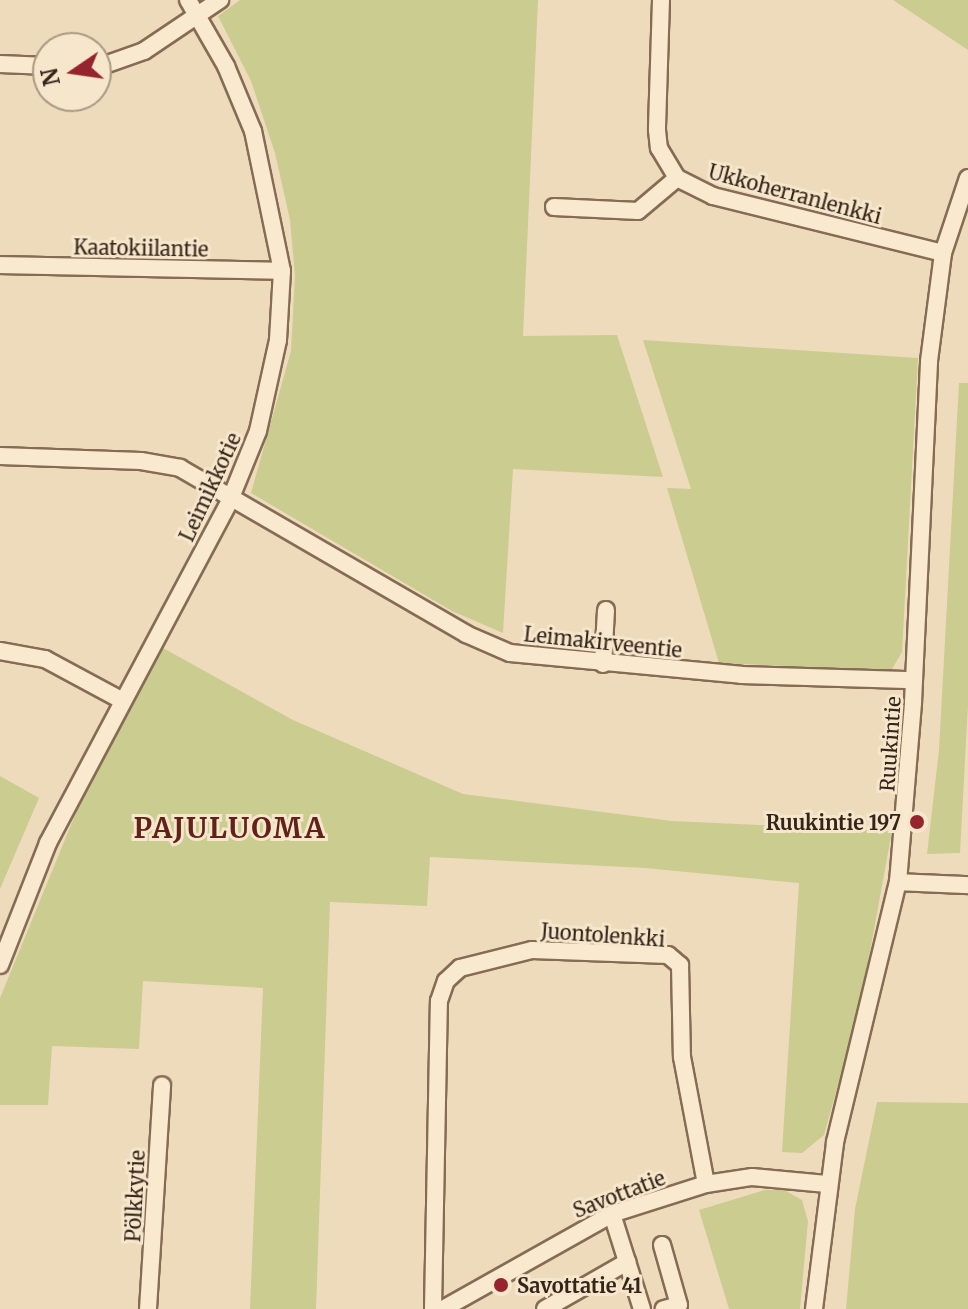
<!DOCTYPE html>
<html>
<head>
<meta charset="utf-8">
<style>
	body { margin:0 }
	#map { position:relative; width:968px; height:1309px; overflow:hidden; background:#eedbbb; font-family:Merriweather,serif }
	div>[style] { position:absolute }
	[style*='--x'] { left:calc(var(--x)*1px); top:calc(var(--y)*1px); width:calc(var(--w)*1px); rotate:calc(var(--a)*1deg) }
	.green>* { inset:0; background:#cacc90 }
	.roads { filter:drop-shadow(2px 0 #866b55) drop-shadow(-2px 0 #866b55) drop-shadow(0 2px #866b55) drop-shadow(0 -2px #866b55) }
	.minor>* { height:16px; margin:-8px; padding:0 8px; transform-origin:8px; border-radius:8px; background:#f9e9ce }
	.dots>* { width:22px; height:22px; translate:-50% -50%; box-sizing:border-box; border:4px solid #f6e6cb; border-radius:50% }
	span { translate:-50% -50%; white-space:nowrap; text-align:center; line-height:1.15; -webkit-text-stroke:6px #f6e6cb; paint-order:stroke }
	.street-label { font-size:20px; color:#34251a }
	.poi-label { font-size:20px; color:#34251a; font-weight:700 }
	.right { translate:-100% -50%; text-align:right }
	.left { translate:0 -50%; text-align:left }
	.district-label { font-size:28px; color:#622219; font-weight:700; letter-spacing:2px }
	.north { position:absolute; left:32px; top:32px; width:80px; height:80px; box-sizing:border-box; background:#f6e6cb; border:2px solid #a89984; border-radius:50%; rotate:257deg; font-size:22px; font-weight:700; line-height:32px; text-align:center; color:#34251a }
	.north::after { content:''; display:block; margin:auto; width:28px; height:36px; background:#96242e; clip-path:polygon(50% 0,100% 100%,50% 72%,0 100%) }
</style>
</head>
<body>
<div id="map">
	<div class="green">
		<i style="clip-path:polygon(240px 0,538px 0,523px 336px,617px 335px,663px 477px,513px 469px,503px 633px,452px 611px,251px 493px,291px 351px,295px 276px,290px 220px,275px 153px,251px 81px,218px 16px)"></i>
		<i style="clip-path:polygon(893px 0,968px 0,968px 50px)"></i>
		<i style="clip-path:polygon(643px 340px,918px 358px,902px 652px,891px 671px,719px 663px,667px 488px,691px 489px)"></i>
		<i style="clip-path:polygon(959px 383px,968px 383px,968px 705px,960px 853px,927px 854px,939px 750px)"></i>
		<i style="clip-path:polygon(163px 648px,293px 720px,463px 794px,672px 821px,892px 831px,860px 1006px,824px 1135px,802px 1153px,782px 1152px,799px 883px,645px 868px,430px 857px,427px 906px,330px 902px,316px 1309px,250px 1309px,263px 988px,143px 981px,139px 1049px,52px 1046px,48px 1105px,0 1105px,0 998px,91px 776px)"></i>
		<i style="clip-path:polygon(0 776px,39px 798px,0 889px)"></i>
		<i style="clip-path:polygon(877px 1102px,968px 1103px,968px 1309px,846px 1309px,855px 1209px)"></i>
		<i style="clip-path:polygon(765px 1190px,784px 1190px,802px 1200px,808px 1221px,800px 1309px,729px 1309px,699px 1210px)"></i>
	</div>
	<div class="roads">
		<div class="minor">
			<i style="--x:661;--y:0;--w:130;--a:91.8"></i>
			<i style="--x:657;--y:130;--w:18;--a:84"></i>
			<i style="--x:659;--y:148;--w:35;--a:59"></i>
			<i style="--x:677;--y:178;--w:40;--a:26.6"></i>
			<i style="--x:713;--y:196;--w:237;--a:13.9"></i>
			<i style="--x:0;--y:64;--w:48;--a:2.4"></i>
			<i style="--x:96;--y:68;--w:51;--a:-19.5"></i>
			<i style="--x:144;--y:51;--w:92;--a:-33.9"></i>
			<i style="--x:554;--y:207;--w:84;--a:2.7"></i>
			<i style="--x:638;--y:211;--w:51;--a:-40.2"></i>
			<i style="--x:0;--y:265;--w:282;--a:1.2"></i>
			<i style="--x:0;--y:456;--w:141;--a:2"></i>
			<i style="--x:141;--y:461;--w:40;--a:10"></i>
			<i style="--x:180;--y:468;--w:331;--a:30.1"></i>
			<i style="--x:466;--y:634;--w:48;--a:23.4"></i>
			<i style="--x:510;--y:653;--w:232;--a:5.4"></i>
			<i style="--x:741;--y:675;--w:173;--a:1.7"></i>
			<i style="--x:0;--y:651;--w:46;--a:10.1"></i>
			<i style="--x:45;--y:659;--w:86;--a:28.3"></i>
			<i style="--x:603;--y:664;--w:54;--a:-86.8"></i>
			<i style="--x:898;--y:882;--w:70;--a:2.5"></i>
			<i style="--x:0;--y:965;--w:131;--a:-68.5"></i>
			<i style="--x:48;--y:843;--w:388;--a:-62"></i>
			<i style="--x:230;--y:500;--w:74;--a:-67.9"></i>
			<i style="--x:258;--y:431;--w:93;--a:-77.6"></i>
			<i style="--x:278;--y:340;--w:69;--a:-86.7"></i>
			<i style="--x:282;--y:271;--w:143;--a:-101.7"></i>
			<i style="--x:253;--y:131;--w:70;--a:-112.6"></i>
			<i style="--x:226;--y:66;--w:76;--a:-119.9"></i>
			<i style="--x:612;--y:1214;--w:100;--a:72.5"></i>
			<i style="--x:662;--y:1245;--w:62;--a:74.2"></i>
			<i style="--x:679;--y:1305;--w:16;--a:165"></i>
			<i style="--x:148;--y:1309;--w:224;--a:-86.4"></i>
			<i style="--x:433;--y:1309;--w:308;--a:-88.9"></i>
			<i style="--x:439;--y:1001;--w:21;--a:-71"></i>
			<i style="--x:446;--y:981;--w:19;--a:-43"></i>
			<i style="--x:460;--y:968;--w:74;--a:-14"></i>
			<i style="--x:532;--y:950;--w:136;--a:2.1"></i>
			<i style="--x:668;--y:955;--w:16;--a:40"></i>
			<i style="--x:680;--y:965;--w:92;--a:88.8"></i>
			<i style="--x:682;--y:1057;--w:129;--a:79.3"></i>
			<i style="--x:443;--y:1309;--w:194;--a:-29.3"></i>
			<i style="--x:612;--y:1214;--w:99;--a:-17.7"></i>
			<i style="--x:706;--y:1184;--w:47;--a:-8.7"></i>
			<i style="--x:752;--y:1177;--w:75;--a:5.3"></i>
			<i style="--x:545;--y:1309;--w:95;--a:-29.8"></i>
			<i style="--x:814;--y:1309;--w:168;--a:-82.8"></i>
			<i style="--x:835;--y:1142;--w:268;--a:-76.4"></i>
			<i style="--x:898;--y:882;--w:181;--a:-85.2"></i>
			<i style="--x:913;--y:702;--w:341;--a:-87.3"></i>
			<i style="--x:929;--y:361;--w:109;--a:-82.6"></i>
			<i style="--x:943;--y:253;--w:79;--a:-71.6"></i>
		</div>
	</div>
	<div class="dots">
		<i style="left:917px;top:822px;background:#96242e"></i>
		<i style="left:501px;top:1285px;background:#96242e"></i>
	</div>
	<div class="street-label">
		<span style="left:795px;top:194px;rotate:15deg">Ukkoherranlenkki</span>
		<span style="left:141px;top:248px;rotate:1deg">Kaatokiilantie</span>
		<span style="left:210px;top:487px;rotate:-65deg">Leimikkotie</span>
		<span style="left:603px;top:642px;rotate:6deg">Leimakirveentie</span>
		<span style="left:890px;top:744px;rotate:-86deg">Ruukintie</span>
		<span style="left:603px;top:935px;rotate:4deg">Juontolenkki</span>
		<span style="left:619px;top:1194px;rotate:-21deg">Savottatie</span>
		<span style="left:135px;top:1196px;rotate:-87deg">Pölkkytie</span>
	</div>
	<div class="poi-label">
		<span class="right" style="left:901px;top:822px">Ruukintie 197</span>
		<span class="left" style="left:517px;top:1285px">Savottatie 41</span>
	</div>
	<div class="district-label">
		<span style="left:230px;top:828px">PAJULUOMA</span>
	</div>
	<div class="north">N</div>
</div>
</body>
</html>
